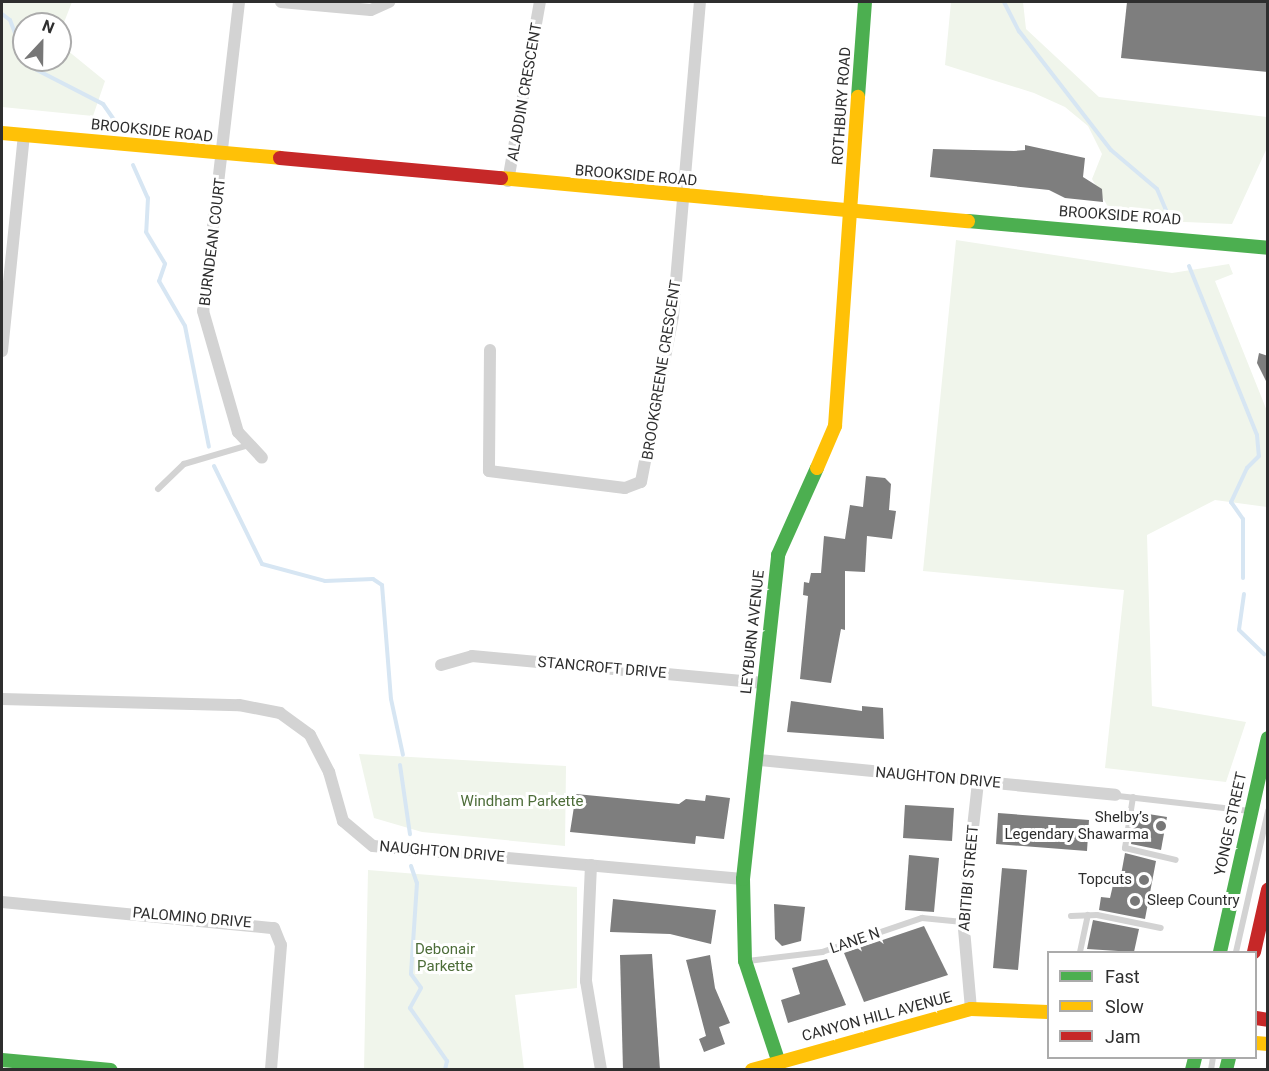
<!DOCTYPE html>
<html>
<head>
<meta charset="utf-8">
<style>
	body { margin:0 }
	#map { position:relative; width:1269px; height:1071px; overflow:hidden; background:#fff; font-family:Roboto,sans-serif }
	div>[style] { position:absolute }
	[style*='--x'] { left:calc(var(--x)*1px); top:calc(var(--y)*1px); width:calc(var(--w)*1px); rotate:calc(var(--a)*1deg) }
	.green>* { inset:0; background:#f0f5eb }
	.stream>* { height:4px; margin:-2px; padding:0 2px; transform-origin:2px; border-radius:2px; background:#d7e6f3 }
	.building>* { inset:0; background:#7e7e7e }
	.lane>* { height:6px; margin:-3px; padding:0 3px; transform-origin:3px; border-radius:3px; background:#d3d3d3 }
	.street>* { height:12px; margin:-6px; padding:0 6px; transform-origin:6px; border-radius:6px; background:#d3d3d3 }
	.fast>* { height:14px; margin:-7px; padding:0 7px; transform-origin:7px; border-radius:7px; background:#4caf50 }
	.slow>* { height:14px; margin:-7px; padding:0 7px; transform-origin:7px; border-radius:7px; background:#ffc107 }
	.jam>* { height:14px; margin:-7px; padding:0 7px; transform-origin:7px; border-radius:7px; background:#c62828 }
	.dots>* { width:16px; height:16px; translate:-50% -50%; box-sizing:border-box; border:3px solid #fff; border-radius:50% }
	span { translate:-50% -50%; white-space:nowrap; text-align:center; line-height:1.15; -webkit-text-stroke:6px #fff; paint-order:stroke }
	.street-label { font-size:15px; color:#2e2e2e }
	.park-label { font-size:15px; color:#4d6d39 }
	.poi-label { font-size:15px; color:#2e2e2e }
	.right { translate:-100% -50%; text-align:right }
	.left { translate:0 -50%; text-align:left }
	.frame { position:absolute; inset:0; border:3px solid #2e2e2e; pointer-events:none }
	.legend { position:absolute; left:1047px; top:951px; width:210px; height:108px; box-sizing:border-box; background:#fff; border:2px solid #ababab; margin:0; padding:8px 10px; list-style:none; font-size:18px; color:#2e2e2e }
	.legend li { display:flex; align-items:center; gap:12px; height:30px }
	.legend b { width:30px; border:2px solid #ababab }
	.north { position:absolute; left:12px; top:12px; width:60px; height:60px; box-sizing:border-box; background:#fff; border:2px solid #ababab; border-radius:50%; rotate:22deg; font-size:16px; font-weight:700; line-height:24px; text-align:center; color:#2e2e2e }
	.north::after { content:''; display:block; margin:auto; width:21px; height:27px; background:#777; clip-path:polygon(50% 0,100% 100%,50% 72%,0 100%) }
</style>
</head>
<body>
<div id="map">
	<div class="green">
		<i style="clip-path:polygon(evenodd,2px 2px,72px 2px,63px 25px,67px 50px,105px 81px,93px 116px,2px 107px,2px 2px,24px 24px,60px 24px,60px 60px,24px 60px,24px 24px)"></i>
		<i style="clip-path:polygon(951px 2px,1023px 2px,1026px 29px,1099px 97px,1267px 117px,1267px 148px,1232px 224px,1115px 219px,1092px 179px,1102px 154px,1088px 126px,1065px 107px,1034px 93px,945px 65px)"></i>
		<i style="clip-path:polygon(956px 240px,1172px 273px,1229px 264px,1233px 274px,1215px 281px,1267px 411px,1267px 507px,1215px 500px,1147px 535px,1152px 706px,1246px 722px,1226px 782px,1105px 768px,1124px 590px,923px 571px)"></i>
		<i style="clip-path:polygon(359px 754px,566px 766px,565px 846px,422px 832px,374px 818px)"></i>
		<i style="clip-path:polygon(368px 870px,577px 887px,577px 988px,515px 995px,524px 1069px,364px 1069px)"></i>
	</div>
	<div class="stream">
		<i style="--x:1004;--y:2;--w:33;--a:63"></i>
		<i style="--x:1019;--y:31;--w:150;--a:52.3"></i>
		<i style="--x:1111;--y:150;--w:60;--a:40.3"></i>
		<i style="--x:1157;--y:189;--w:36;--a:67"></i>
		<i style="--x:2;--y:14;--w:10;--a:37"></i>
		<i style="--x:10;--y:20;--w:40;--a:69"></i>
		<i style="--x:33;--y:68;--w:79;--a:27.2"></i>
		<i style="--x:103;--y:104;--w:29;--a:55"></i>
		<i style="--x:133;--y:165;--w:36;--a:66"></i>
		<i style="--x:148;--y:198;--w:34;--a:93"></i>
		<i style="--x:146;--y:232;--w:37;--a:59"></i>
		<i style="--x:165;--y:264;--w:18;--a:109"></i>
		<i style="--x:159;--y:281;--w:52;--a:60"></i>
		<i style="--x:185;--y:326;--w:123;--a:78.8"></i>
		<i style="--x:1189;--y:266;--w:182;--a:68.1"></i>
		<i style="--x:1257;--y:435;--w:21;--a:85"></i>
		<i style="--x:1259;--y:456;--w:17;--a:135"></i>
		<i style="--x:1247;--y:468;--w:38;--a:115"></i>
		<i style="--x:1231;--y:502;--w:21;--a:55"></i>
		<i style="--x:1243;--y:519;--w:59;--a:90"></i>
		<i style="--x:214;--y:466;--w:109;--a:63.9"></i>
		<i style="--x:262;--y:564;--w:65;--a:15.1"></i>
		<i style="--x:325;--y:581;--w:48;--a:-2.4"></i>
		<i style="--x:373;--y:579;--w:11;--a:34"></i>
		<i style="--x:382;--y:585;--w:114;--a:85.5"></i>
		<i style="--x:391;--y:699;--w:57;--a:77.9"></i>
		<i style="--x:1244;--y:594;--w:36;--a:98"></i>
		<i style="--x:1239;--y:630;--w:35;--a:44"></i>
		<i style="--x:400;--y:765;--w:70;--a:81.8"></i>
		<i style="--x:411;--y:866;--w:18;--a:71"></i>
		<i style="--x:417;--y:883;--w:91;--a:93.8"></i>
		<i style="--x:411;--y:974;--w:17;--a:54"></i>
		<i style="--x:421;--y:988;--w:23;--a:119"></i>
		<i style="--x:410;--y:1008;--w:65;--a:55.1"></i>
		<i style="--x:447;--y:1061;--w:9;--a:103"></i>
	</div>
	<div class="building">
		<i style="clip-path:polygon(1127px 2px,1268px 2px,1268px 72px,1121px 58px)"></i>
		<i style="clip-path:polygon(1025px 145px,1085px 158px,1083px 177px,1102px 189px,1103px 202px,1065px 198px,1049px 190px,930px 177px,933px 149px,1014px 151px,1025px 150px)"></i>
		<i style="clip-path:polygon(1259px 353px,1268px 356px,1268px 385px,1257px 363px)"></i>
		<i style="clip-path:polygon(866px 476px,885px 478px,891px 484px,889px 510px,896px 511px,892px 539px,867px 536px,865px 572px,845px 571px,845px 630px,841px 629px,831px 683px,800px 679px,808px 596px,803px 595px,804px 582px,809px 583px,811px 573px,821px 573px,824px 536px,845px 539px,850px 505px,863px 507px)"></i>
		<i style="clip-path:polygon(791px 701px,862px 711px,862px 706px,883px 708px,884px 739px,787px 732px)"></i>
		<i style="clip-path:polygon(576px 794px,679px 804px,686px 799px,705px 801px,706px 795px,730px 798px,724px 839px,696px 836px,695px 844px,570px 832px)"></i>
		<i style="clip-path:polygon(905px 805px,954px 808px,952px 841px,903px 838px)"></i>
		<i style="clip-path:polygon(1136px 812px,1167px 817px,1161px 850px,1131px 844px)"></i>
		<i style="clip-path:polygon(998px 813px,1089px 820px,1087px 851px,996px 844px)"></i>
		<i style="clip-path:polygon(1125px 853px,1156px 861px,1145px 919px,1099px 910px,1101px 897px,1110px 898px,1113px 885px,1119px 886px)"></i>
		<i style="clip-path:polygon(909px 855px,939px 858px,934px 912px,905px 910px)"></i>
		<i style="clip-path:polygon(1002px 868px,1027px 870px,1018px 970px,993px 968px)"></i>
		<i style="clip-path:polygon(613px 899px,716px 910px,711px 944px,670px 934px,610px 932px)"></i>
		<i style="clip-path:polygon(774px 904px,805px 907px,801px 941px,782px 946px,775px 939px)"></i>
		<i style="clip-path:polygon(1093px 920px,1139px 929px,1134px 952px,1087px 949px)"></i>
		<i style="clip-path:polygon(924px 926px,948px 975px,864px 1002px,844px 953px)"></i>
		<i style="clip-path:polygon(652px 954px,660px 1070px,623px 1070px,620px 955px)"></i>
		<i style="clip-path:polygon(710px 955px,715px 988px,730px 1023px,719px 1027px,725px 1044px,704px 1052px,699px 1039px,706px 1036px,686px 960px)"></i>
		<i style="clip-path:polygon(827px 959px,846px 1005px,788px 1023px,781px 1000px,800px 994px,792px 968px)"></i>
	</div>
	<div class="lane">
		<i style="--x:158;--y:489;--w:36;--a:-44"></i>
		<i style="--x:184;--y:464;--w:68;--a:-16.3"></i>
		<i style="--x:1118;--y:796;--w:133;--a:6.5"></i>
		<i style="--x:1133;--y:797;--w:52;--a:98.9"></i>
		<i style="--x:1125;--y:848;--w:52;--a:13.2"></i>
		<i style="--x:1071;--y:916;--w:26;--a:-2"></i>
		<i style="--x:1097;--y:915;--w:65;--a:11.5"></i>
		<i style="--x:1080;--y:952;--w:38;--a:-78"></i>
		<i style="--x:1236;--y:952;--w:145;--a:-77.2"></i>
		<i style="--x:748;--y:961;--w:75;--a:-6.9"></i>
		<i style="--x:822;--y:952;--w:106;--a:-18.8"></i>
		<i style="--x:922;--y:918;--w:41;--a:5.6"></i>
		<i style="--x:1211;--y:1070;--w:12;--a:-81"></i>
	</div>
	<div class="street">
		<i style="--x:239;--y:2;--w:311;--a:96.6"></i>
		<i style="--x:203;--y:311;--w:126;--a:73.9"></i>
		<i style="--x:238;--y:432;--w:35;--a:47"></i>
		<i style="--x:281;--y:2;--w:90;--a:5.1"></i>
		<i style="--x:371;--y:10;--w:20;--a:-24"></i>
		<i style="--x:508;--y:181;--w:182;--a:-79.9"></i>
		<i style="--x:490;--y:350;--w:121;--a:90.5"></i>
		<i style="--x:489;--y:471;--w:137;--a:7.1"></i>
		<i style="--x:625;--y:488;--w:17;--a:-21"></i>
		<i style="--x:641;--y:482;--w:169;--a:-79.1"></i>
		<i style="--x:673;--y:316;--w:315;--a:-85.1"></i>
		<i style="--x:2;--y:351;--w:217;--a:-84.2"></i>
		<i style="--x:441;--y:665;--w:32;--a:-16"></i>
		<i style="--x:472;--y:656;--w:293;--a:5.3"></i>
		<i style="--x:2;--y:699;--w:237;--a:1.5"></i>
		<i style="--x:239;--y:705;--w:42;--a:11"></i>
		<i style="--x:280;--y:713;--w:37;--a:36"></i>
		<i style="--x:310;--y:735;--w:42;--a:62.8"></i>
		<i style="--x:329;--y:772;--w:51;--a:74.1"></i>
		<i style="--x:343;--y:821;--w:39;--a:40"></i>
		<i style="--x:373;--y:846;--w:371;--a:5.1"></i>
		<i style="--x:760;--y:760;--w:357;--a:5.6"></i>
		<i style="--x:591;--y:865;--w:116;--a:92.5"></i>
		<i style="--x:586;--y:981;--w:90;--a:80.4"></i>
		<i style="--x:2;--y:902;--w:273;--a:5.5"></i>
		<i style="--x:274;--y:928;--w:18;--a:68"></i>
		<i style="--x:281;--y:945;--w:125;--a:94.6"></i>
		<i style="--x:971;--y:1009;--w:91;--a:-95"></i>
		<i style="--x:963;--y:918;--w:136;--a:-83.7"></i>
	</div>
	<div class="fast">
		<i style="--x:858;--y:97;--w:95;--a:-85.8"></i>
		<i style="--x:968;--y:221;--w:301;--a:5.1"></i>
		<i style="--x:1220;--y:952;--w:219;--a:-77.4"></i>
		<i style="--x:2;--y:1060;--w:109;--a:5.2"></i>
		<i style="--x:778;--y:1060;--w:104;--a:-108.4"></i>
		<i style="--x:745;--y:961;--w:82;--a:-91.4"></i>
		<i style="--x:743;--y:879;--w:326;--a:-83.8"></i>
		<i style="--x:778;--y:555;--w:95;--a:-65.9"></i>
		<i style="--x:1192;--y:1070;--w:12;--a:-76"></i>
		<i style="--x:1226;--y:1070;--w:12;--a:-76"></i>
	</div>
	<div class="slow">
		<i style="--x:2;--y:133;--w:279;--a:5.1"></i>
		<i style="--x:501;--y:178;--w:469;--a:5.3"></i>
		<i style="--x:817;--y:468;--w:46;--a:-66.8"></i>
		<i style="--x:835;--y:426;--w:330;--a:-86"></i>
		<i style="--x:1256;--y:1043;--w:12;--a:5"></i>
		<i style="--x:752;--y:1070;--w:227;--a:-15.6"></i>
		<i style="--x:971;--y:1009;--w:77;--a:2.2"></i>
	</div>
	<div class="jam">
		<i style="--x:280;--y:158;--w:222;--a:5.2"></i>
		<i style="--x:1254;--y:952;--w:64;--a:-77.3"></i>
		<i style="--x:1256;--y:1018;--w:12;--a:9"></i>
	</div>
	<div class="dots">
		<i style="left:1161px;top:826px;background:#777"></i>
		<i style="left:1144px;top:880px;background:#777"></i>
		<i style="left:1135px;top:901px;background:#777"></i>
	</div>
	<div class="street-label">
		<span style="left:525px;top:92px;rotate:-80deg">ALADDIN CRESCENT</span>
		<span style="left:842px;top:106px;rotate:-86deg">ROTHBURY ROAD</span>
		<span style="left:152px;top:131px;rotate:6deg">BROOKSIDE ROAD</span>
		<span style="left:636px;top:176px;rotate:5deg">BROOKSIDE ROAD</span>
		<span style="left:1120px;top:216px;rotate:4deg">BROOKSIDE ROAD</span>
		<span style="left:213px;top:242px;rotate:-83deg">BURNDEAN COURT</span>
		<span style="left:662px;top:370px;rotate:-81deg">BROOKGREENE CRESCENT</span>
		<span style="left:753px;top:632px;rotate:-84deg">LEYBURN AVENUE</span>
		<span style="left:602px;top:668px;rotate:5deg">STANCROFT DRIVE</span>
		<span style="left:938px;top:778px;rotate:5deg">NAUGHTON DRIVE</span>
		<span style="left:1231px;top:824px;rotate:-78deg">YONGE STREET</span>
		<span style="left:442px;top:852px;rotate:5deg">NAUGHTON DRIVE</span>
		<span style="left:969px;top:878px;rotate:-85deg">ABITIBI STREET</span>
		<span style="left:192px;top:918px;rotate:5deg">PALOMINO DRIVE</span>
		<span style="left:855px;top:941px;rotate:-19deg">LANE N</span>
		<span style="left:877px;top:1017px;rotate:-15deg">CANYON HILL AVENUE</span>
	</div>
	<div class="park-label">
		<span style="left:522px;top:802px">Windham Parkette</span>
		<span style="left:445px;top:958px">Debonair<br>Parkette</span>
	</div>
	<div class="poi-label">
		<span class="right" style="left:1149px;top:826px">Shelby’s<br>Legendary Shawarma</span>
		<span class="right" style="left:1132px;top:880px">Topcuts</span>
		<span class="left" style="left:1147px;top:901px">Sleep Country</span>
	</div>
	<div class="frame"></div>
	<ul class="legend">
	<li><b style="height:8px;background:#4caf50"></b>Fast</li>
	<li><b style="height:8px;background:#ffc107"></b>Slow</li>
	<li><b style="height:8px;background:#c62828"></b>Jam</li>
	</ul>
	<div class="north">N</div>
</div>
</body>
</html>
